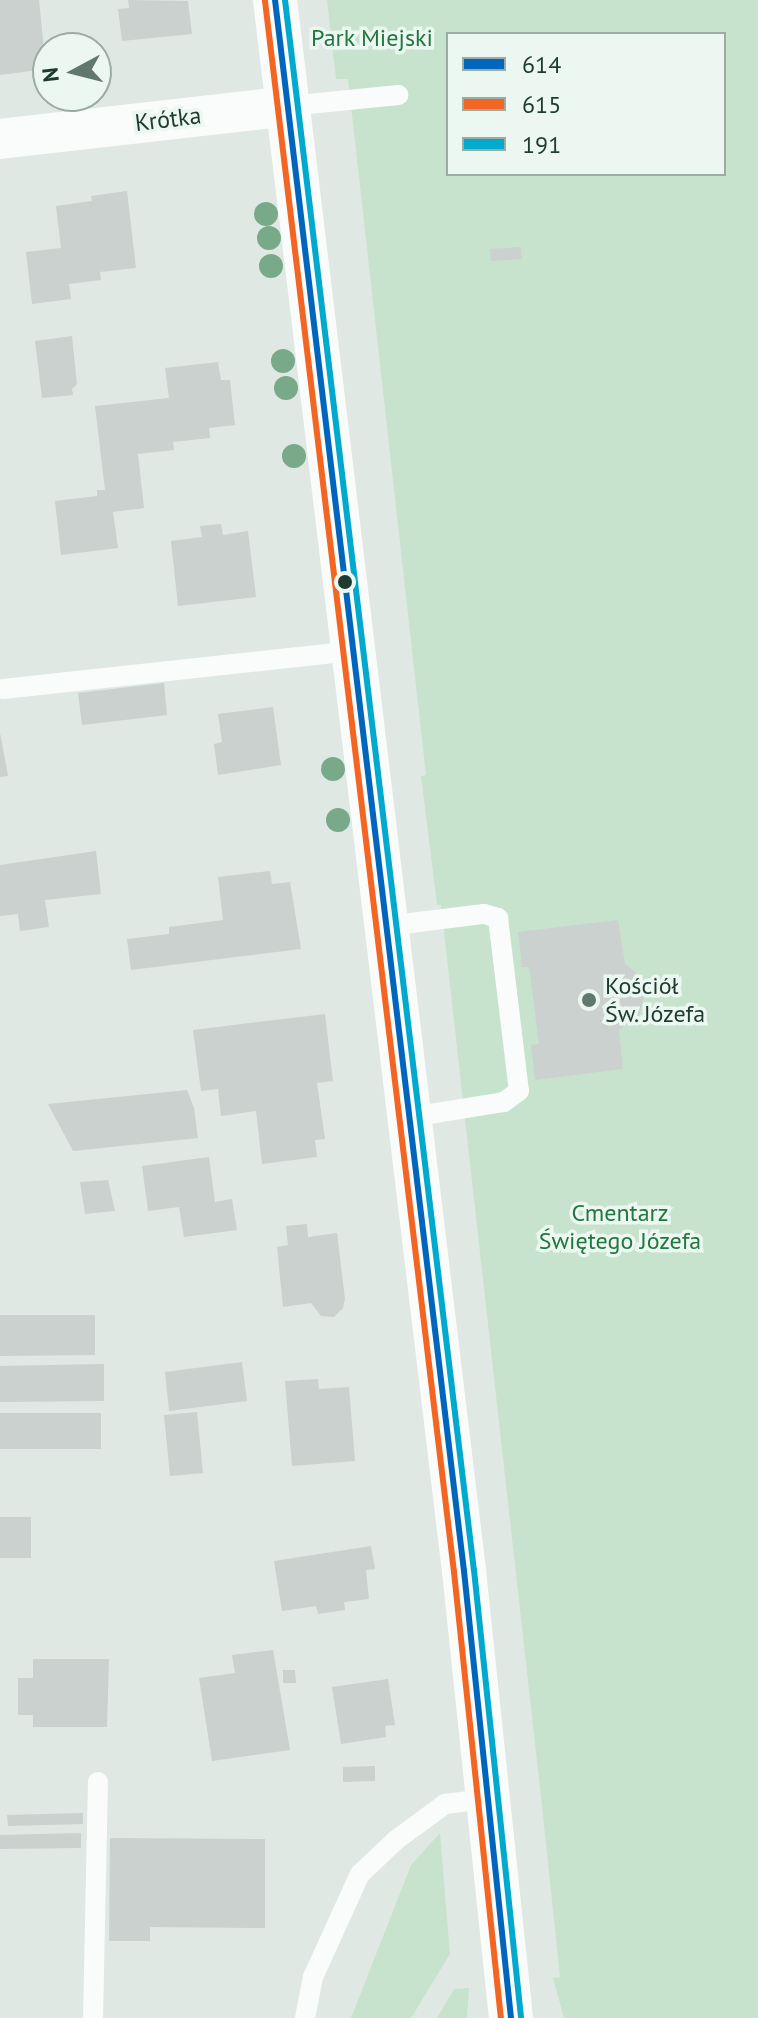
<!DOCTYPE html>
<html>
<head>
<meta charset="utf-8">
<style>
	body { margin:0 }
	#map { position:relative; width:758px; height:2018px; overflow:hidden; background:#e0e8e3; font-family:"PT Sans",sans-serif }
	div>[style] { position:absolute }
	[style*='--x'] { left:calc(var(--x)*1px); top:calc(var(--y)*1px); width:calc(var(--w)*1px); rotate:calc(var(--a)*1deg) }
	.green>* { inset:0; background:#c7e3ce }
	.building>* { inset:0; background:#cad1ce }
	.lane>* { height:20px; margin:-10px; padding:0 10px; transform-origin:10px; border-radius:10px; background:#fafcfb }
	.street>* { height:40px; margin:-20px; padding:0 20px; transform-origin:20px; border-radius:20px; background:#fafcfb }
	.secondary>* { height:44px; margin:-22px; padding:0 22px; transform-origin:22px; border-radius:22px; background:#fafcfb }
	.bus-1>* { height:6px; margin:-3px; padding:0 3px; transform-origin:3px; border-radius:3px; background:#0065bd }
	.bus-2>* { height:6px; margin:-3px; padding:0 3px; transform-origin:3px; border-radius:3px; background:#f26522 }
	.bus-3>* { height:6px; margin:-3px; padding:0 3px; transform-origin:3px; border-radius:3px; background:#00a9ce }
	.trees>* { width:24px; height:24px; margin:-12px; border-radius:50%; background:#78a989 }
	.dots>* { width:22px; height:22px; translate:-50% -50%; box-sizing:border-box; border:4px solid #edf7f1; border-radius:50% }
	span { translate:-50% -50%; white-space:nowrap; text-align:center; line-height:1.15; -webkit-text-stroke:7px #edf7f1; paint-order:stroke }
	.park-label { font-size:24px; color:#22763f }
	.street-label { font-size:24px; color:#1d3b31 }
	.poi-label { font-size:24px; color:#1d3b31 }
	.left { translate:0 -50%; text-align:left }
	.legend { position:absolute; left:446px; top:32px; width:280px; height:144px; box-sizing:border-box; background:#edf7f1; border:2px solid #9aaca4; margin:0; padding:10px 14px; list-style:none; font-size:24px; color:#1d3b31 }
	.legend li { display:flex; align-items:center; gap:16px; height:40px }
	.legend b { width:40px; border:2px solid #9aaca4 }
	.north { position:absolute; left:32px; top:32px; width:80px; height:80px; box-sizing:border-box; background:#edf7f1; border:2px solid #9aaca4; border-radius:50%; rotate:263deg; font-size:22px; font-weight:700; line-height:32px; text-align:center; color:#1d3b31 }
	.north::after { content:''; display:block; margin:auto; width:28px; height:36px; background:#61786f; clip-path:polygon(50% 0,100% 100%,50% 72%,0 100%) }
</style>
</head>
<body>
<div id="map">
	<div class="green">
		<i style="clip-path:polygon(evenodd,327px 0,758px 0,758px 2018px,564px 2018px,553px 1978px,560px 1977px,542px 1806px,441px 905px,437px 905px,421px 776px,426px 775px,348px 79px,336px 79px,327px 0,448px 34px,724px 34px,724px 174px,448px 174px,448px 34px)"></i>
		<i style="clip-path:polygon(440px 1833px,450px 1954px,411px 2018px,351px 2018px,411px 1865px)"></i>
		<i style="clip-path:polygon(469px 1988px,467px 2018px,437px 2018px,454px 1989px)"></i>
	</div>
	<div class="building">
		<i style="clip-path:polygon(0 0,39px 0,46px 69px,0 75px)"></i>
		<i style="clip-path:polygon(128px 0,188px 1px,192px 34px,122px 41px,118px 9px,129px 8px)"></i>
		<i style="clip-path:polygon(127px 191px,136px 268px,100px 272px,101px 280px,69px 284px,71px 299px,32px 304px,26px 252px,61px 248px,56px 206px,92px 201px,91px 196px)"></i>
		<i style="clip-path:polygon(521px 247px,522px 259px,491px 261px,490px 249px)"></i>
		<i style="clip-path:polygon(72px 336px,77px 384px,72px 389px,73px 395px,42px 398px,35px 341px)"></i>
		<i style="clip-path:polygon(218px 362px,221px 380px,230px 380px,235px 425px,209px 428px,210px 438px,173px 442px,174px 450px,138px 454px,144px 508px,113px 512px,118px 548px,61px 555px,55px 501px,97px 496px,97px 490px,105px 490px,95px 406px,169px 398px,165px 368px)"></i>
		<i style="clip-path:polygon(221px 524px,223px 535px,248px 531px,256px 597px,178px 606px,171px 541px,202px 537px,200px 526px)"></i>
		<i style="clip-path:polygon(164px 683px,167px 715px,82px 725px,78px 693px)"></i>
		<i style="clip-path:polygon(273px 707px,281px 765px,218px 775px,214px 744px,222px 742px,218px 714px)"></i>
		<i style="clip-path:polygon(0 733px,8px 776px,0 777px)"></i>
		<i style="clip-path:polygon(96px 851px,101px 894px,45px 900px,49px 927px,20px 931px,18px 914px,0 916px,0 865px)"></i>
		<i style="clip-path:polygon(270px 871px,272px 884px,290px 882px,301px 949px,131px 970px,127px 939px,169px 934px,169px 927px,223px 920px,218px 877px)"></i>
		<i style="clip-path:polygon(618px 920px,625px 964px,636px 973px,645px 994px,639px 1016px,619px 1030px,623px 1069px,535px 1080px,531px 1045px,539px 1044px,529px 967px,522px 967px,518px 932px)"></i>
		<i style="clip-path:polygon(325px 1014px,333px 1081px,317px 1083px,325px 1139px,315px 1140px,317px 1157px,262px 1164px,256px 1111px,221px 1116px,218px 1089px,201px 1091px,193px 1030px)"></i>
		<i style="clip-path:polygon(187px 1090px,194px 1108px,198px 1138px,73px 1151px,48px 1104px)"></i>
		<i style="clip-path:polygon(209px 1157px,215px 1202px,232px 1199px,237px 1230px,184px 1237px,179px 1207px,148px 1211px,142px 1166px)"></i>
		<i style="clip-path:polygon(108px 1180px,115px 1211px,85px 1214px,80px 1182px)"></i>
		<i style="clip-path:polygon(307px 1224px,308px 1237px,337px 1233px,345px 1299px,343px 1308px,334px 1317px,321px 1316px,311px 1303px,283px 1307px,277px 1247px,288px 1245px,286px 1226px)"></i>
		<i style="clip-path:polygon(0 1315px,95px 1315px,95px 1355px,0 1356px)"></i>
		<i style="clip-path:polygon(242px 1362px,247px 1401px,169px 1411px,165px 1372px)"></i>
		<i style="clip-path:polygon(104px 1364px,104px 1401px,0 1402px,0 1366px)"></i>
		<i style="clip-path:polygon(318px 1379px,319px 1389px,349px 1387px,355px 1461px,292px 1466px,285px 1381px)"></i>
		<i style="clip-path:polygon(197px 1412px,203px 1473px,170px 1476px,164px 1415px)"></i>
		<i style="clip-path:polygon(0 1413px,101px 1413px,101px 1449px,0 1449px)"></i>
		<i style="clip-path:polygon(0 1517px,31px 1517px,31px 1558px,0 1558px)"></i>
		<i style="clip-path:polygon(371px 1546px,375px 1569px,366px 1570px,369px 1599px,344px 1602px,345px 1610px,318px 1614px,316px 1606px,282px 1611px,274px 1561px)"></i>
		<i style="clip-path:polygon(273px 1650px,290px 1750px,212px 1761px,199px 1678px,235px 1673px,232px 1655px)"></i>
		<i style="clip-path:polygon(33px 1659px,109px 1659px,107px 1727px,33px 1727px,33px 1715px,18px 1715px,18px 1678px,33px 1678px)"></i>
		<i style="clip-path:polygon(283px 1670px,295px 1670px,296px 1683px,283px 1683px)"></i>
		<i style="clip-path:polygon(388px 1679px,395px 1725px,385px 1726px,386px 1737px,341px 1744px,332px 1687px)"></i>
		<i style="clip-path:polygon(375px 1766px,375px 1781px,343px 1782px,343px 1767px)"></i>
		<i style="clip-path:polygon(83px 1813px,83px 1824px,8px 1826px,7px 1815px)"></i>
		<i style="clip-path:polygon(81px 1833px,81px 1848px,0 1849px,0 1835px)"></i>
		<i style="clip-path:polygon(110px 1838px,265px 1839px,265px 1928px,150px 1927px,150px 1941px,109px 1941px)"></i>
	</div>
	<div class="lane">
		<i style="--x:288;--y:106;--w:111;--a:-5.7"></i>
		<i style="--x:3;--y:689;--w:351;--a:-6.2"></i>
		<i style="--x:386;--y:926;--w:99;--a:-7"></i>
		<i style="--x:484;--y:914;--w:15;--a:16"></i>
		<i style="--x:498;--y:918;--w:174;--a:83.1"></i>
		<i style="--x:519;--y:1091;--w:19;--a:144"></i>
		<i style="--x:504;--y:1102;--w:95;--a:170.9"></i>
		<i style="--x:93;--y:2018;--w:236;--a:-88.8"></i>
		<i style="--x:305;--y:2018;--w:42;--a:-79"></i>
		<i style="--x:313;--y:1977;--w:113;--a:-65.5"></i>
		<i style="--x:360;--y:1874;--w:50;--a:-43.4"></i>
		<i style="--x:396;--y:1840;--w:61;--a:-36.3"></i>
		<i style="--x:445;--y:1804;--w:41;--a:-7"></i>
	</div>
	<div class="street">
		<i style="--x:0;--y:139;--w:290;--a:-6.5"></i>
	</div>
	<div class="secondary">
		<i style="--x:275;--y:0;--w:1582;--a:83.14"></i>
		<i style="--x:464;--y:1571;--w:449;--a:84"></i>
	</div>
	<div class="bus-1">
		<i style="--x:275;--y:0;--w:1582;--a:83.14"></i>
		<i style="--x:464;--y:1571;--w:449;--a:84"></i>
	</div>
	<div class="bus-2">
		<i style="--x:265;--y:1;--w:1582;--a:83.14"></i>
		<i style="--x:454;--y:1572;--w:448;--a:84"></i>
	</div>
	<div class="bus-3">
		<i style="--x:285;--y:0;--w:1581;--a:83.14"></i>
		<i style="--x:474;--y:1570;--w:449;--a:84"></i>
	</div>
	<div class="trees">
		<i style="left:266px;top:214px"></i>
		<i style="left:269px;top:238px"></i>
		<i style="left:271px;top:266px"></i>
		<i style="left:283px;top:361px"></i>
		<i style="left:286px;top:388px"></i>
		<i style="left:294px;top:456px"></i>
		<i style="left:333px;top:769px"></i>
		<i style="left:338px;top:820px"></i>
	</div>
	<div class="dots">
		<i style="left:345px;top:582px;background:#1d3b31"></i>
		<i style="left:589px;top:1000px;background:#61786f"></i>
	</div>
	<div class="park-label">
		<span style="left:372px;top:38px">Park Miejski</span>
		<span style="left:620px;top:1227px">Cmentarz<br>Świętego Józefa</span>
	</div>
	<div class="street-label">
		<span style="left:168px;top:119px;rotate:-7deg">Krótka</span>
	</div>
	<div class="poi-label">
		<span class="left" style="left:605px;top:1000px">Kościół<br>Św. Józefa</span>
	</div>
	<ul class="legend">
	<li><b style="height:10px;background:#0065bd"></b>614</li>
	<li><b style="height:10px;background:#f26522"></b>615</li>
	<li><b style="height:10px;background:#00a9ce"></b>191</li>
	</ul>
	<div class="north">N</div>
</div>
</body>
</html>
